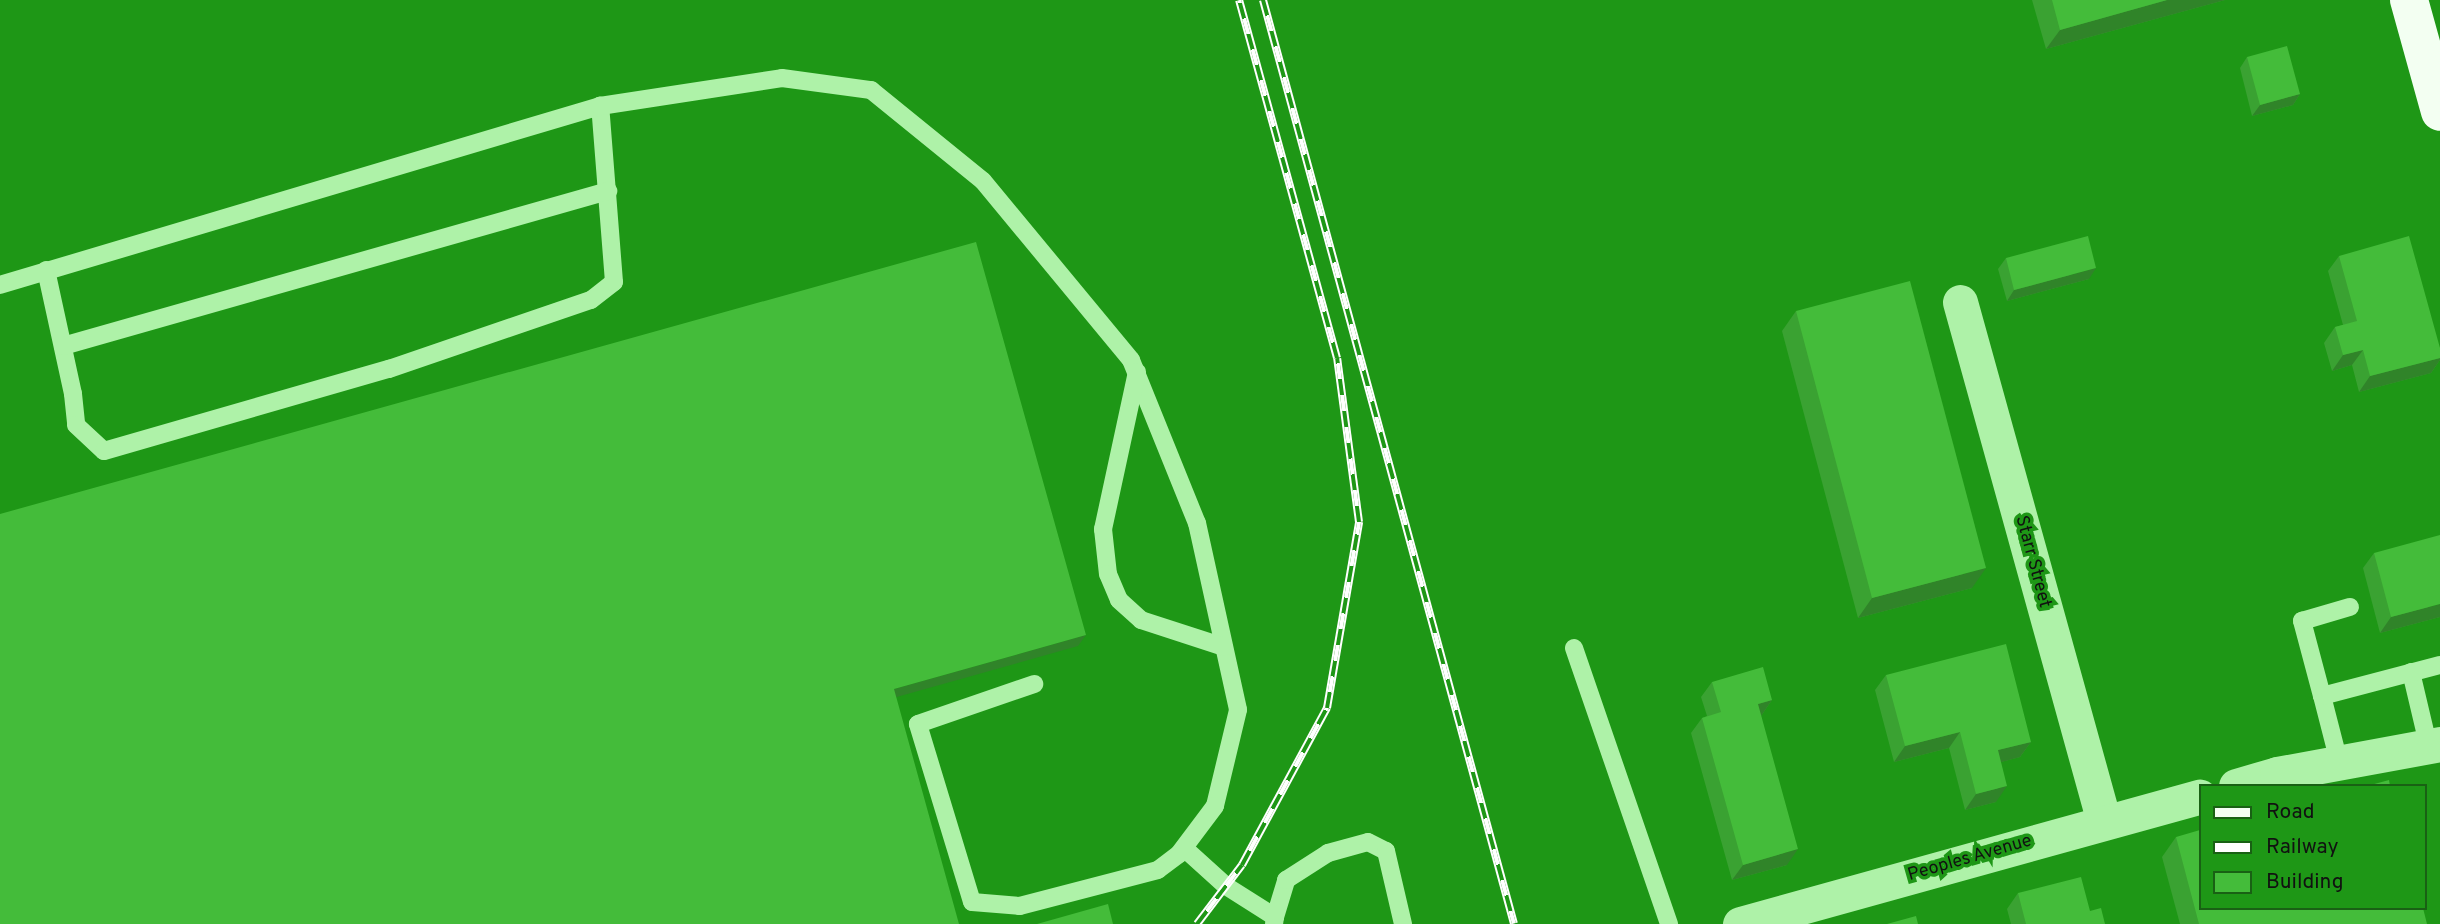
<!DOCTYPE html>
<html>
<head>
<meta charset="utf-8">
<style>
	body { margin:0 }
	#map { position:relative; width:2440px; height:924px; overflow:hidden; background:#1e9716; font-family:Overpass,sans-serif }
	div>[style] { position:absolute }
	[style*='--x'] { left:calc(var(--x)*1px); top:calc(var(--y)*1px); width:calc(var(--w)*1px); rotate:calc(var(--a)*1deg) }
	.lane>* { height:18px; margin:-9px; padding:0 9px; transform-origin:9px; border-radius:9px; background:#aef2a8 }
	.street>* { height:35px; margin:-17.5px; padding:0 17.5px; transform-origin:17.5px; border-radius:17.5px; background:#aef2a8 }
	.primary>* { height:38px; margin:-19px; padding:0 19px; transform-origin:19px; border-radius:19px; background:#f3fff2 }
	.rail>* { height:8px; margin-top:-4px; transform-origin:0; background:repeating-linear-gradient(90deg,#1e9716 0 16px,#fff 0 32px); box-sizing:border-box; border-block:2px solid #fff }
	.wall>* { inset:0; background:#3aa232 }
	.shaded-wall>* { inset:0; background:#308429 }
	.building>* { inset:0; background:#44bc3a }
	span { translate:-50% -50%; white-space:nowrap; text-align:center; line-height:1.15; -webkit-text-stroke:7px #1e9716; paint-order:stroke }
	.street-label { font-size:18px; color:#111 }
	.legend { position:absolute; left:2199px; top:784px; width:228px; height:126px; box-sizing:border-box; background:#1e9716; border:2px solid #196114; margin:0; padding:9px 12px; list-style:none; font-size:21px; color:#111 }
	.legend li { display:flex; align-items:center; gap:14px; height:35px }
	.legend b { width:35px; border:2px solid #196114 }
</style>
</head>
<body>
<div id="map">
	<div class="lane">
		<i style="--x:46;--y:270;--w:127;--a:77.7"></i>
		<i style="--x:73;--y:394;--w:31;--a:84"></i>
		<i style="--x:76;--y:425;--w:38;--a:43"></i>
		<i style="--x:104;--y:451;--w:297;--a:-16.1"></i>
		<i style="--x:389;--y:369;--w:213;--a:-18.9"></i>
		<i style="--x:591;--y:300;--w:29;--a:-38"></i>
		<i style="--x:614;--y:282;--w:177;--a:-94.5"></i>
		<i style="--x:0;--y:285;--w:626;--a:-16.61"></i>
		<i style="--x:600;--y:106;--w:184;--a:-8.7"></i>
		<i style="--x:782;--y:78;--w:90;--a:7.7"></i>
		<i style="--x:871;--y:90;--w:144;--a:39.1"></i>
		<i style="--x:983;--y:181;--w:232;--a:50.4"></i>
		<i style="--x:1131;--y:360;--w:176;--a:68"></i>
		<i style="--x:1197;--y:523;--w:191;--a:77.6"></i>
		<i style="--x:1238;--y:710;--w:99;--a:103.5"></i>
		<i style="--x:1215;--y:806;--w:60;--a:126.9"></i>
		<i style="--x:1179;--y:854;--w:26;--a:143"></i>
		<i style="--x:1158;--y:870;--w:143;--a:165.4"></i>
		<i style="--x:1020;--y:906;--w:48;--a:-175.2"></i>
		<i style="--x:972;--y:902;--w:186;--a:-106.9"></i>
		<i style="--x:918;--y:724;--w:123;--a:-19"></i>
		<i style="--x:63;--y:346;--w:567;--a:-15.88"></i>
		<i style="--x:1137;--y:372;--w:161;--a:102.2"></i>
		<i style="--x:1103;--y:529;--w:45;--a:83.7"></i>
		<i style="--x:1108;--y:574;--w:28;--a:67"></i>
		<i style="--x:1119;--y:600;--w:30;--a:42"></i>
		<i style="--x:1141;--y:620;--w:87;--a:18"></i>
		<i style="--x:1574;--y:648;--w:292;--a:71"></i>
		<i style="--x:2411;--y:672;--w:74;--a:76.7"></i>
		<i style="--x:2322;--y:696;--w:78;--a:-104.9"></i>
		<i style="--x:2302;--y:621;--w:50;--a:-16.3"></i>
		<i style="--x:2339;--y:762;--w:68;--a:-104.4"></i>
		<i style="--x:2322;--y:696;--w:122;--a:-14.7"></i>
		<i style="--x:1184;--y:848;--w:57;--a:42.1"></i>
		<i style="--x:1226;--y:886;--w:58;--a:32.3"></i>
		<i style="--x:1275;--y:917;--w:7;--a:98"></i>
		<i style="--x:1275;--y:917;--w:39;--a:-73"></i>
		<i style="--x:1286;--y:880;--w:50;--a:-32.7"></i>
		<i style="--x:1328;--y:853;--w:41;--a:-15.4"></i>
		<i style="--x:1368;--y:842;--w:20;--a:27"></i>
		<i style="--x:1386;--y:851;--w:75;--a:76.9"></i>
	</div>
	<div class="street">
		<i style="--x:1960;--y:302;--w:540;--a:74.52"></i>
		<i style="--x:2236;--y:786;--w:43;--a:-16.3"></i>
		<i style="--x:2277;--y:774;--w:166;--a:-10.4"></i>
		<i style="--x:1740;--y:924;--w:477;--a:-15.5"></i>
	</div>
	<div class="primary">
		<i style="--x:2409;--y:0;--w:116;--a:74.5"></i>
	</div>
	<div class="rail">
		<i style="--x:1263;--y:0;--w:957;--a:74.8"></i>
		<i style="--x:1197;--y:924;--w:74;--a:-52.7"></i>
		<i style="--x:1242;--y:865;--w:179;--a:-61.6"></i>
		<i style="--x:1327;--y:708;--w:189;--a:-80.2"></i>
		<i style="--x:1359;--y:522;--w:165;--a:-97.6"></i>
		<i style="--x:1337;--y:358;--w:371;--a:-105.3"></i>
	</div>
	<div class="wall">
		<i style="clip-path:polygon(2032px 0,2225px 0,2046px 49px)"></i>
		<i style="clip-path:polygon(2247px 57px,2300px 94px,2293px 105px,2252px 116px,2240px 68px)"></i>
		<i style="clip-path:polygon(2339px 256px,2440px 348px,2440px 360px,2431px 373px,2359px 392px,2352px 365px,2332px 371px,2324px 343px,2335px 327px,2343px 325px,2328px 271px)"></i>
		<i style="clip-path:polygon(2006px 258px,2089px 279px,2007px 301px,1998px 269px)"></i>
		<i style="clip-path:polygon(1796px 311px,1972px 588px,1858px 618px,1782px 331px)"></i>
		<i style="clip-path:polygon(2374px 553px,2440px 617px,2380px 633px,2363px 568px)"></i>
		<i style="clip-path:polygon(1886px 675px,2031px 742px,2020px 757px,2001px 762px,1996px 802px,1965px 810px,1949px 748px,1894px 762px,1875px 690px)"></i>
		<i style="clip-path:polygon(1712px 682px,1772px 700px,1761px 716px,1787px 865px,1732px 880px,1691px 733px,1702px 718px,1707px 716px,1701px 697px)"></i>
		<i style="clip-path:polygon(2176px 837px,2427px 924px,2180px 924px,2162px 857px)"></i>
		<i style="clip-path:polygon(2018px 893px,2090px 911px,2105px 924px,2011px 924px,2007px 909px)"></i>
	</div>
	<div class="shaded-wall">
		<i style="clip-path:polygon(2167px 0,2225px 0,2046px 49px,2060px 30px)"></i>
		<i style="clip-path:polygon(2300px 94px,2293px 105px,2252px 116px,2260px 105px)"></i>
		<i style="clip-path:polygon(2096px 268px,2089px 279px,2007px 301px,2014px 290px)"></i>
		<i style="clip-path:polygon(2363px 350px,2352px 365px,2332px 371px,2343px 355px)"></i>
		<i style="clip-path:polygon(2440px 358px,2440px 360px,2431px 373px,2359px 392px,2370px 376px)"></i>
		<i style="clip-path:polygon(1986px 568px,1972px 588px,1858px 618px,1872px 598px)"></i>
		<i style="clip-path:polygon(2440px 604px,2440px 617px,2380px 633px,2391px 617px)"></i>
		<i style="clip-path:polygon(1086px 635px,1078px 646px,886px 700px,894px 689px)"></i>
		<i style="clip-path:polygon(1772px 700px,1761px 716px,1746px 720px,1758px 704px)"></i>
		<i style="clip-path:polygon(1960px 732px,1949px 748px,1894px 762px,1905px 746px)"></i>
		<i style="clip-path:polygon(2031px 742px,2020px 757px,1987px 766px,1998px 750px)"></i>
		<i style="clip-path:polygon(2007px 786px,1996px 802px,1965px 810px,1976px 794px)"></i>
		<i style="clip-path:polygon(1798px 849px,1787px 865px,1732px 880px,1743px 865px)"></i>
	</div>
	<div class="building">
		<i style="clip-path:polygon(2052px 0,2167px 0,2060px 30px)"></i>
		<i style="clip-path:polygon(2287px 46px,2300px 94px,2260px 105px,2247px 57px)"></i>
		<i style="clip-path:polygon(2088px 236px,2096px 268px,2014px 290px,2006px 258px)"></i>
		<i style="clip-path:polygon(2409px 236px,2440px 348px,2440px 358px,2370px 376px,2363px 350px,2343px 355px,2335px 327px,2357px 321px,2339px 256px)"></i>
		<i style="clip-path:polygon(976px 242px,1086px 635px,894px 689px,959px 924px,0 924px,0 514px)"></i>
		<i style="clip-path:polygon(1910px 281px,1986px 568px,1872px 598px,1796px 311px)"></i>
		<i style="clip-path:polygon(2440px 535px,2440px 604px,2391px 617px,2374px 553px)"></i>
		<i style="clip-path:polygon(2006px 644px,2031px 742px,1998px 750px,2007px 786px,1976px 794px,1960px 732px,1905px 746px,1886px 675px)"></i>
		<i style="clip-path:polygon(1763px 667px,1772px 700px,1758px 704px,1798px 849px,1743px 865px,1702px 718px,1721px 712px,1712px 682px)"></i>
		<i style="clip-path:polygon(2389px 780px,2390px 786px,2367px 786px)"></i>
		<i style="clip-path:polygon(2200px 830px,2200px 908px,2423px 908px,2427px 924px,2199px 924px,2176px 837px)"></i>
		<i style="clip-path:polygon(2081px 877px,2090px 911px,2101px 908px,2105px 924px,2026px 924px,2018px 893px)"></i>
		<i style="clip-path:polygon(1108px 904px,1113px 924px,1037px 924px)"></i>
		<i style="clip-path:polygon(1916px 916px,1918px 924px,1887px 924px)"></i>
	</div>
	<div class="street-label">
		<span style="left:2032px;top:562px;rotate:75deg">Starr Street</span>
		<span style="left:1970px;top:859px;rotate:-16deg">Peoples Avenue</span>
	</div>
	<ul class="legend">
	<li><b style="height:9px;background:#f3fff2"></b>Road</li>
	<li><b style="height:9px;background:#fff"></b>Railway</li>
	<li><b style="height:19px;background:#44bc3a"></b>Building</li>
	</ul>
</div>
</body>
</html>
